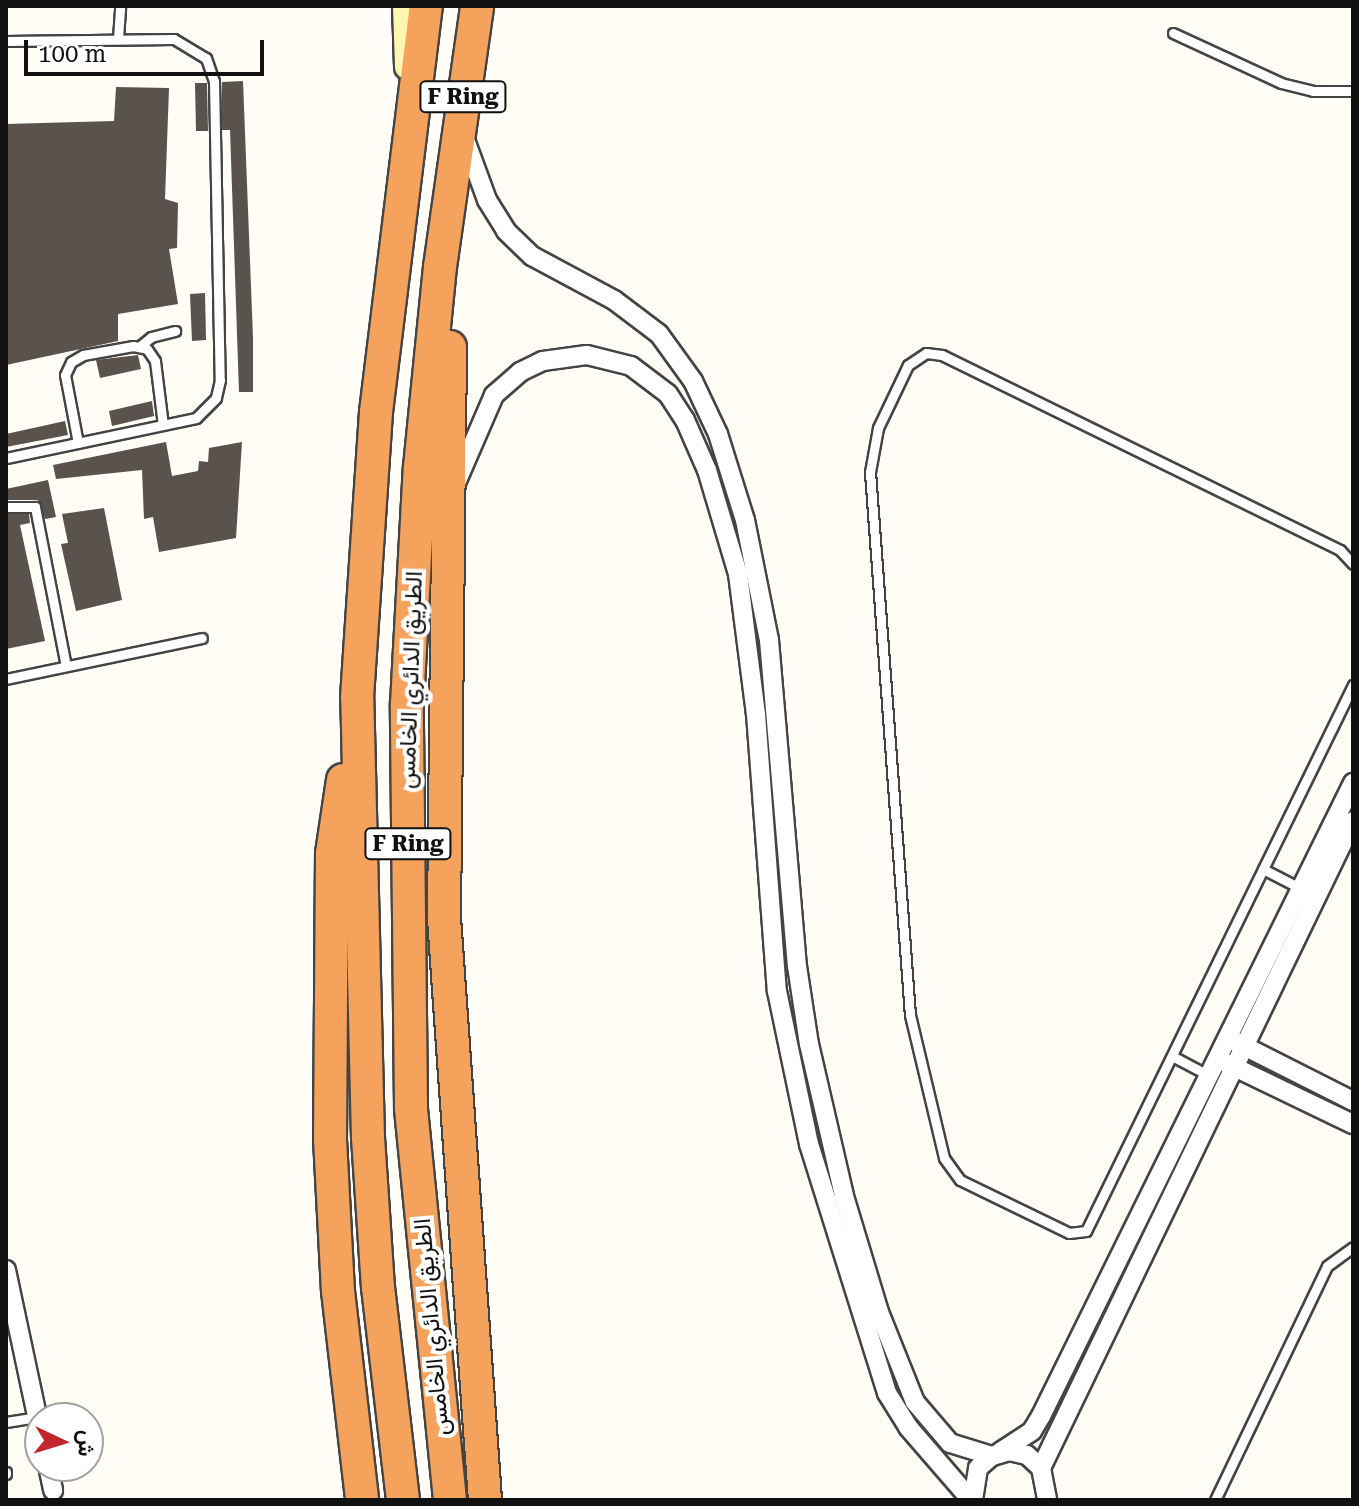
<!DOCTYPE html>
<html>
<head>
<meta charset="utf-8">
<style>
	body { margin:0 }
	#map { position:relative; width:1359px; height:1506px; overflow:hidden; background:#fffdf5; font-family:"Roboto Serif",Vazirmatn,serif }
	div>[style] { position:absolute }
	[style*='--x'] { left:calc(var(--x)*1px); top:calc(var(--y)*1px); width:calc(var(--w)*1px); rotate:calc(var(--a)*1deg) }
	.building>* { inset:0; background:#5a524d }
	.roads { filter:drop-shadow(2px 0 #444) drop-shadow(-2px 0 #444) drop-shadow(0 2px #444) drop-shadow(0 -2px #444) }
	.lane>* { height:9px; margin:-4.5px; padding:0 4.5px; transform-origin:4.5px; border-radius:4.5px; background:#fff }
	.street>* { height:18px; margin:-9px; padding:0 9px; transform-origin:9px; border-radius:9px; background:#fff }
	.secondary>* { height:24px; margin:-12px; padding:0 12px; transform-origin:12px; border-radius:12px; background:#fff6b0 }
	.highway>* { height:32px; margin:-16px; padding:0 16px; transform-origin:16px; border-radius:16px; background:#f5a25d }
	span { translate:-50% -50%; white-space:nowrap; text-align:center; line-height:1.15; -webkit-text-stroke:8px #fff; paint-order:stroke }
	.shield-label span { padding:2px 6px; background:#fff; border:2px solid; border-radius:6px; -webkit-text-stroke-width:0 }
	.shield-label { font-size:22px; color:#111; font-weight:700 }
	.street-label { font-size:24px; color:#111 }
	.frame { position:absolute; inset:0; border:8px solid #111; pointer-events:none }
	.north { position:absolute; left:24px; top:1402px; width:80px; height:80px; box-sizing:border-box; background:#fff; border:2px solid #a0a0a0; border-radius:50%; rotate:94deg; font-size:22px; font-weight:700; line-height:32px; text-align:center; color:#111 }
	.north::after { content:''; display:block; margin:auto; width:28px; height:36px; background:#c4262e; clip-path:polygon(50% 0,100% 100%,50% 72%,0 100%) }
	.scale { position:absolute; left:24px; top:40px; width:240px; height:36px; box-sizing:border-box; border:4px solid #111; border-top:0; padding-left:10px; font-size:24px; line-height:28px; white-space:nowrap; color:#111; -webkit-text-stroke:6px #fff; paint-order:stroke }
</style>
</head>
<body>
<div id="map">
	<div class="building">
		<i style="clip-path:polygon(243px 81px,253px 338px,253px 392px,239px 392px,230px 130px,222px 130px,222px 82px)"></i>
		<i style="clip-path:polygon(195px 83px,207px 83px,208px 131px,196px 131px)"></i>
		<i style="clip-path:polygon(116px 87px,169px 88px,165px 199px,178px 203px,177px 248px,169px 249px,178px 304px,118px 314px,118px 341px,6px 365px,6px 124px,114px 121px)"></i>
		<i style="clip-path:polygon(205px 293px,206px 340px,192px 341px,190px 294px)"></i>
		<i style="clip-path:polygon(138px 355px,141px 369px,100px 378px,96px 360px)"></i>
		<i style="clip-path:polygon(152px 401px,154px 416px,112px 426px,109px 411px)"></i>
		<i style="clip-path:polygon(65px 421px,68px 435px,6px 447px,6px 434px)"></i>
		<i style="clip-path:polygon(166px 442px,172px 476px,198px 471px,199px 461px,208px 462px,209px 448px,242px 442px,236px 538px,159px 552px,153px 517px,144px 519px,142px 470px,56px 479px,53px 465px)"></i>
		<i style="clip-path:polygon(48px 480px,56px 517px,45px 519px,38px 500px,6px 500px,6px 489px)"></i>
		<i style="clip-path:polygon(104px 508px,122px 600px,76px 611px,61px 544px,68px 543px,62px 514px)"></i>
		<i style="clip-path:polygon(6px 514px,29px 514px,30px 523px,20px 525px,45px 641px,6px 649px)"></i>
	</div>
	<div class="roads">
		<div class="lane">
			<i style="--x:1173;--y:33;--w:119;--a:24.8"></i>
			<i style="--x:1281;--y:83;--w:33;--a:14"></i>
			<i style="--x:1313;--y:91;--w:40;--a:0"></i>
			<i style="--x:118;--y:38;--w:32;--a:-86"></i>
			<i style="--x:6;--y:41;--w:168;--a:-0.7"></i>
			<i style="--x:174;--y:39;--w:37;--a:31"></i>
			<i style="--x:206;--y:58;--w:24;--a:71"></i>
			<i style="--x:214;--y:81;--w:299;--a:88.9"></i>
			<i style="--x:220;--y:380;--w:18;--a:103"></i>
			<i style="--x:216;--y:398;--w:28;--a:135"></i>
			<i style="--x:196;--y:418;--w:194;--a:168.1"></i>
			<i style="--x:140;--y:346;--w:14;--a:-39"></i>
			<i style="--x:151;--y:337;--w:25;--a:-14"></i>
			<i style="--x:78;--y:443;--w:69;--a:-100.8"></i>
			<i style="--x:65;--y:375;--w:14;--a:-65"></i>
			<i style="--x:71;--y:362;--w:14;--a:-30"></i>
			<i style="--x:83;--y:355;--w:51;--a:-10.2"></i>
			<i style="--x:133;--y:346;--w:14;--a:12"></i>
			<i style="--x:147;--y:349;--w:14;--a:56"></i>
			<i style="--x:155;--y:361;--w:64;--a:82.9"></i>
			<i style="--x:6;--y:507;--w:29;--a:0"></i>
			<i style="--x:35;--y:507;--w:162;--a:79"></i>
			<i style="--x:1353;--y:564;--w:19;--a:-133"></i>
			<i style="--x:1340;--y:550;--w:443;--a:-153.9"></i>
			<i style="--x:942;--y:355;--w:16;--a:-173"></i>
			<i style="--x:926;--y:353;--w:22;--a:146"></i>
			<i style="--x:908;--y:365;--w:70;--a:115.5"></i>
			<i style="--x:878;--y:428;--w:45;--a:100.3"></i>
			<i style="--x:870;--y:472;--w:544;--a:85.79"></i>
			<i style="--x:910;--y:1015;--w:147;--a:76.6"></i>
			<i style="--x:944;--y:1158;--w:27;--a:54"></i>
			<i style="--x:960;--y:1180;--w:121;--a:25.9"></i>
			<i style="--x:1069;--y:1233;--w:17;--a:-7"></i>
			<i style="--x:1086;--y:1231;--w:608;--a:-63.94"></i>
			<i style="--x:6;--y:679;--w:200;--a:-11.8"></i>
			<i style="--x:1263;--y:869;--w:42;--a:27.2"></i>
			<i style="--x:1172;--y:1056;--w:41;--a:27.8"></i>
			<i style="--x:6;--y:1422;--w:31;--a:-9"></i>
			<i style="--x:6;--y:1472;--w:2;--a:90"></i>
			<i style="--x:1215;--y:1500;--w:259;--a:-64.4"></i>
			<i style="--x:1327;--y:1266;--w:32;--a:-36"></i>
		</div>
		<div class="street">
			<i style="--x:464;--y:137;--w:67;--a:69.9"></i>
			<i style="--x:487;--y:200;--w:36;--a:58"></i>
			<i style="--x:506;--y:231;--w:36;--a:44"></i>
			<i style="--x:532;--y:256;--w:93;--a:28.2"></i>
			<i style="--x:614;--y:300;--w:56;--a:37.1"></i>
			<i style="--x:659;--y:334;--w:58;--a:54.1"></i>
			<i style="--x:693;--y:381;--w:59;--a:64.7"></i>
			<i style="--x:718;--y:434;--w:90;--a:72.6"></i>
			<i style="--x:745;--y:520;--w:122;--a:78.7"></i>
			<i style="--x:769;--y:640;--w:327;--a:85.1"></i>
			<i style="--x:797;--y:966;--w:79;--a:81.3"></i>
			<i style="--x:809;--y:1044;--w:156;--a:77"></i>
			<i style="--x:844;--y:1196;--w:121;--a:73.2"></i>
			<i style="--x:879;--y:1312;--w:97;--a:68.2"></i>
			<i style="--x:915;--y:1402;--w:54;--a:49.5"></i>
			<i style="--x:950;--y:1443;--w:44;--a:17.2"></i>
			<i style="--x:456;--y:483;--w:96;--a:-66.6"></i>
			<i style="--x:494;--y:395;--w:35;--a:-41"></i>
			<i style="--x:520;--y:372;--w:25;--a:-26"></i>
			<i style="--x:543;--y:361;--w:44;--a:-7.8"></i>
			<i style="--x:587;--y:355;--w:45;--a:14"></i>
			<i style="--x:631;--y:366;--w:46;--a:37.1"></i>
			<i style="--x:668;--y:394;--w:31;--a:57"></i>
			<i style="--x:685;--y:420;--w:55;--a:66.3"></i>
			<i style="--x:707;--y:470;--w:109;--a:73.4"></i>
			<i style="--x:738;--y:574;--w:141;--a:82.7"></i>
			<i style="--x:756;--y:714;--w:278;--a:85.7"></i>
			<i style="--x:777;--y:991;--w:156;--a:78.2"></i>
			<i style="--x:809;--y:1144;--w:261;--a:72.6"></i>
			<i style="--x:887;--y:1393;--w:40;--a:58"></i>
			<i style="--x:908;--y:1427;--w:96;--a:49.2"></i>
			<i style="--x:1234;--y:1041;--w:133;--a:26.8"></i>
			<i style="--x:1226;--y:1063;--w:141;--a:25.7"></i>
			<i style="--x:6;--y:1270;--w:164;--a:78"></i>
			<i style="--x:1000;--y:1452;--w:38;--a:-33"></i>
			<i style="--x:1032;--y:1431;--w:17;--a:-59"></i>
			<i style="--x:1041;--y:1416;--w:706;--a:-63.76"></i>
			<i style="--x:48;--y:1466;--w:25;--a:78"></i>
			<i style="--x:1041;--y:1468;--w:718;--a:-64.26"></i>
			<i style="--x:973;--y:1500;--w:32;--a:-81"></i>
			<i style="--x:978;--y:1468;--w:18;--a:-41"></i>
			<i style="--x:992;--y:1456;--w:18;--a:-16"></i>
			<i style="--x:1009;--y:1451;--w:18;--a:13"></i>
			<i style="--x:1027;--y:1455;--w:19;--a:43"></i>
			<i style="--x:1041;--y:1468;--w:33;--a:79"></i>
		</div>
		<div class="secondary">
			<i style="--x:405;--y:6;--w:61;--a:88.1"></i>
		</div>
		<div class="highway">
			<i style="--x:450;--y:347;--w:571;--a:90.6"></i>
			<i style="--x:444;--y:918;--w:583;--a:85.97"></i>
			<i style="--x:343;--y:780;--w:75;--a:98.5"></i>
			<i style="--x:332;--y:854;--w:285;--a:90.4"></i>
			<i style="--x:330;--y:1139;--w:152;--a:87"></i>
			<i style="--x:338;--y:1291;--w:210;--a:83.4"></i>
			<i style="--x:403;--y:1500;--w:213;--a:-96.7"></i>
			<i style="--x:378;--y:1288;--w:150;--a:-93.8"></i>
			<i style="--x:368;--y:1138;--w:440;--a:-91.4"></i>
			<i style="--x:357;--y:698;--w:287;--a:-86.2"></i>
			<i style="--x:376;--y:412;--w:409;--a:-83"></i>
			<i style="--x:450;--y:1500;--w:394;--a:-95.7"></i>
			<i style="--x:411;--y:1108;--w:404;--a:-90.6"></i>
			<i style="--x:407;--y:704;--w:237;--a:-86.9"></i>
			<i style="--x:420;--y:467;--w:201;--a:-84.3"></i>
			<i style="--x:440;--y:267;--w:264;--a:-81.9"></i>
		</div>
	</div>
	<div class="shield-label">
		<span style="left:463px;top:97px">F Ring</span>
		<span style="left:408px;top:844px">F Ring</span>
	</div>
	<div class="street-label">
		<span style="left:411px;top:680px;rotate:-88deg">الطريق الدائري الخامس</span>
		<span style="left:432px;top:1327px;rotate:-95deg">الطريق الدائري الخامس</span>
	</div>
	<div class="frame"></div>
	<div class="north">ش</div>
	<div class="scale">100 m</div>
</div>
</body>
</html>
